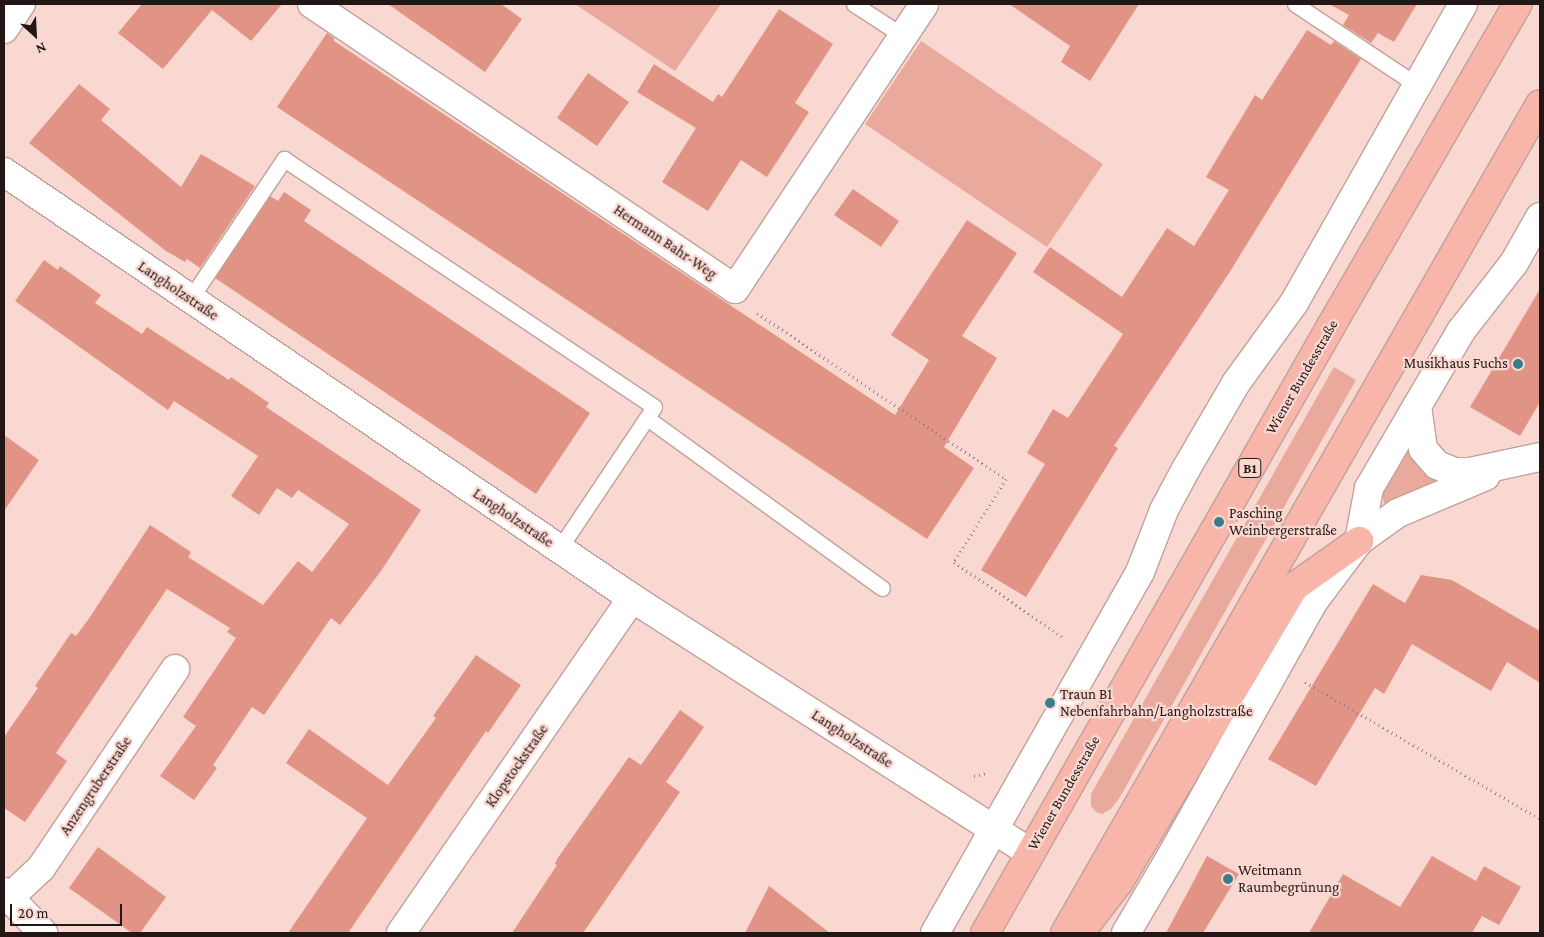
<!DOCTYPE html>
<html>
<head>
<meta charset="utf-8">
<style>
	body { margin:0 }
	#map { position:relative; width:1544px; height:937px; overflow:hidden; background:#f9d8d1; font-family:"Crimson Pro",serif }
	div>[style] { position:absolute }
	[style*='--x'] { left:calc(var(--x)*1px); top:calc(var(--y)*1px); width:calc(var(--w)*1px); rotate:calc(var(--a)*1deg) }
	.green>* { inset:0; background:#e9aa9d }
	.building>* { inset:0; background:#e19485 }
	.path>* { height:3px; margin-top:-1.5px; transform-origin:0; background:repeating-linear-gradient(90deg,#967f7a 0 1px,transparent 0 5px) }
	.roads { filter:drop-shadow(1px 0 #c1a19b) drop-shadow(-1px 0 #c1a19b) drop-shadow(0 1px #c1a19b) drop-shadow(0 -1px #c1a19b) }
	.lane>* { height:15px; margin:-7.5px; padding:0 7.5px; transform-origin:7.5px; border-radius:7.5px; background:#fff }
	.street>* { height:28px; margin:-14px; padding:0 14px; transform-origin:14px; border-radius:14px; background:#fff }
	.secondary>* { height:28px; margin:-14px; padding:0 14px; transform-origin:14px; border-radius:14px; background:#fff }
	.primary>* { height:28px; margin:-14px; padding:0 14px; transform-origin:14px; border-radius:14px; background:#f8b6aa }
	.dots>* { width:14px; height:14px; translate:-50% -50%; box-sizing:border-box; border:2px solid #f9d8d1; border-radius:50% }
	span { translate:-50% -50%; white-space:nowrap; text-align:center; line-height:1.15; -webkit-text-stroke:4.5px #f9d8d1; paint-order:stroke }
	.shield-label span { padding:1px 4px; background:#f9d8d1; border:1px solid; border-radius:4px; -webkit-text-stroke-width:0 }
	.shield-label { font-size:14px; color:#221715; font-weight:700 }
	.street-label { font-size:15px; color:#221715 }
	.poi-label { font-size:15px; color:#221715 }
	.right { translate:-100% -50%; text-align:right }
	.left { translate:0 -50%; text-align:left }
	.frame { position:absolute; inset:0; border:5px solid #221715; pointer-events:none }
	.north { position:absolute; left:10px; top:10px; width:50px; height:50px; -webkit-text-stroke:4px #f9d8d1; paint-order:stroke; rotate:155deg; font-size:14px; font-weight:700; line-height:20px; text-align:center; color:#221715 }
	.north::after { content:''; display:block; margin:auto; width:18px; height:22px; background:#221715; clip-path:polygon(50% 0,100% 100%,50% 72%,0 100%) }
	.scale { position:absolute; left:10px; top:904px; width:112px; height:22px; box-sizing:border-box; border:2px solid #221715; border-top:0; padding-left:6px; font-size:15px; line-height:18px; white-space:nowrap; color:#221715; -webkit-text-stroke:4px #f9d8d1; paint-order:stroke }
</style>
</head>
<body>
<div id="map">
	<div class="green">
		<i style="clip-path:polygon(575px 4px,721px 4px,675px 71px)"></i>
		<i style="clip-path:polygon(921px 41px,1103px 164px,1047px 247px,865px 124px)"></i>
		<i style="clip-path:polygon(1334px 367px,1356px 380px,1120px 797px,1111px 809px,1102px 814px,1096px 812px,1091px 806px,1091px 794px)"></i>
		<i style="clip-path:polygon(1408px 441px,1439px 480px,1438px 485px,1390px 505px,1384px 503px,1381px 492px)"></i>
	</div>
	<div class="building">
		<i style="clip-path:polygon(142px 4px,282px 4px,251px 41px,212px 10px,163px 69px,118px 33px)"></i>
		<i style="clip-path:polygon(388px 4px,501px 4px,522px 19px,485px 72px)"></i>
		<i style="clip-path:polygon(1009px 4px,1139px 4px,1090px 81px,1061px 62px,1070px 46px)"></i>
		<i style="clip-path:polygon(1329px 4px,1417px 4px,1394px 42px,1378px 33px,1371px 43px,1343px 25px,1349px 15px)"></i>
		<i style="clip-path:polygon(779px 9px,833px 44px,795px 103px,809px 112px,767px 177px,741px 160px,708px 211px,662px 182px,696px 128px,637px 92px,654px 64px,713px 102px,718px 94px,722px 97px)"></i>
		<i style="clip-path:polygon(1307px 30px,1331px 45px,1334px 41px,1361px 59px,1231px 270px,1114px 446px,1118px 448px,1026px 597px,981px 570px,1045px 464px,1027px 453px,1053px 409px,1068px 418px,1123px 334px,1033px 272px,1050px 247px,1122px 297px,1167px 228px,1194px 246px,1229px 190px,1206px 177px,1255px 95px,1262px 100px)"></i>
		<i style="clip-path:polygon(327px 33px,334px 38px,334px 41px,895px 415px,929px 360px,891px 335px,967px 220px,1017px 253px,962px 336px,997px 358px,944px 447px,974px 468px,927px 539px,277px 107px)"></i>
		<i style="clip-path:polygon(588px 73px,629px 102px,597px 146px,557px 118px)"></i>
		<i style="clip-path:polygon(79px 84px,110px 109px,101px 120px,181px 187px,201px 154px,255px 186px,200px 268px,187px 259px,185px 262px,166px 251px,29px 143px)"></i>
		<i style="clip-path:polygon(853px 189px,899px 221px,881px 247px,834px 215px)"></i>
		<i style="clip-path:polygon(284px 192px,311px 210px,304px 221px,590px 413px,536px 494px,215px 278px,270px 196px,278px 201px)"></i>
		<i style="clip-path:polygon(44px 260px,58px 270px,60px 266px,101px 295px,95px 303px,142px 334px,147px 327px,229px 380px,231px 377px,269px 403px,266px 407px,421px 510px,381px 571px,340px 625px,331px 618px,264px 715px,252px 707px,213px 765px,217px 768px,194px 800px,160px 776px,196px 726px,183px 717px,236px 638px,227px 632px,230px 628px,167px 589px,56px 753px,67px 761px,25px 822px,4px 808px,4px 737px,38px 688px,35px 686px,71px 633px,76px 636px,88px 620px,150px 525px,191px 552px,188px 557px,263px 605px,298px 561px,312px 572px,349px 524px,298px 490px,292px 498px,277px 488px,259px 515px,231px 496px,258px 456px,174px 401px,168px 410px,15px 301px)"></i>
		<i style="clip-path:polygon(1540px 289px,1540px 402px,1520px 436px,1470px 407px)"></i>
		<i style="clip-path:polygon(4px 435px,39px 460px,4px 511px)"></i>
		<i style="clip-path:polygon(1421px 575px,1452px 580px,1540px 631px,1540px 683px,1507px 662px,1491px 691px,1412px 644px,1384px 694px,1375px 688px,1316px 786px,1268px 759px,1373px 584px,1405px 603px)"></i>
		<i style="clip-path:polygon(476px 655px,521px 685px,488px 733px,486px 731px,348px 933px,288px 933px,367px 818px,286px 763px,309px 729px,388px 785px,436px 718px,433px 716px)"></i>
		<i style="clip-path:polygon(680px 710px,704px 727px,666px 782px,680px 792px,583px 933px,512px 933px,557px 865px,555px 864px,557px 859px,629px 757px,641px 765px)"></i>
		<i style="clip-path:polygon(98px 847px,166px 897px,140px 933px,132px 933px,69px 888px)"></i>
		<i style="clip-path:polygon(1207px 856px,1239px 874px,1203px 933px,1166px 933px)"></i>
		<i style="clip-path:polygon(1432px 856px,1476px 881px,1484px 866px,1521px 887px,1499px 925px,1482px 916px,1472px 933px,1309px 933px,1343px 874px,1400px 907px)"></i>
		<i style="clip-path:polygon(769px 886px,830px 933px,745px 933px)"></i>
	</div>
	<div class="path">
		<i style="--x:757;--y:313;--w:299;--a:33.7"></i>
		<i style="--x:1006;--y:479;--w:98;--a:122.1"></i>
		<i style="--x:954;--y:562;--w:134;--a:34.6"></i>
		<i style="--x:1305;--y:682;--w:272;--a:30.2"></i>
		<i style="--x:974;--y:776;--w:13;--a:-13"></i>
	</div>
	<div class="roads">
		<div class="lane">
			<i style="--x:854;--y:4;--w:59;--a:33.1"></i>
			<i style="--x:1295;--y:4;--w:146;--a:33.6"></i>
			<i style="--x:190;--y:299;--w:169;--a:-56.1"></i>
			<i style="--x:284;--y:159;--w:445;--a:33.8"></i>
			<i style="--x:654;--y:407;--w:171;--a:123.8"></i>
			<i style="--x:647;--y:418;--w:290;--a:35.9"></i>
		</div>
		<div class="street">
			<i style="--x:312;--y:4;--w:510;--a:33.97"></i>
			<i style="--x:735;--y:289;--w:342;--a:-56.4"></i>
			<i style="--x:4;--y:29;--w:30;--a:-56"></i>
			<i style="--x:4;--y:172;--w:759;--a:34.15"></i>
			<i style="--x:632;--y:598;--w:473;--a:32.6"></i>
			<i style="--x:1417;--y:406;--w:43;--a:82.1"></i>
			<i style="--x:1423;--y:449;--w:21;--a:49"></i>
			<i style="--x:1437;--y:465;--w:18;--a:22"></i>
			<i style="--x:1454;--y:472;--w:16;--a:0"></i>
			<i style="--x:1470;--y:472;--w:72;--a:-12.1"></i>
			<i style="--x:1359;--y:541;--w:48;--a:-35.7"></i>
			<i style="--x:1398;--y:513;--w:95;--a:-22.8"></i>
			<i style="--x:4;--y:892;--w:57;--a:46.4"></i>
			<i style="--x:9;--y:898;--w:44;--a:-43.2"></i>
			<i style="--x:41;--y:868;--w:240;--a:-56"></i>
			<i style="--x:401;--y:933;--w:407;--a:-55.4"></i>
			<i style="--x:1126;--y:933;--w:85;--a:-59.5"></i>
			<i style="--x:1169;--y:860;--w:295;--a:-60.8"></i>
			<i style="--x:1313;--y:602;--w:76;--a:-53"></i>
			<i style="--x:1359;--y:541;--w:54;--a:-79.3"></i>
			<i style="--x:1369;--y:488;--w:182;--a:-59.6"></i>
			<i style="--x:1461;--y:331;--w:86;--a:-52.1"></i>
			<i style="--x:1514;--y:263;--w:53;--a:-60.5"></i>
		</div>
		<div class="secondary">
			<i style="--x:935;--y:933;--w:415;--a:-60.4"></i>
			<i style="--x:1140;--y:572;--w:66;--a:-68.8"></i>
			<i style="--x:1164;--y:510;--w:47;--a:-61.8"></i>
			<i style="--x:1186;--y:469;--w:99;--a:-59.8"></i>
			<i style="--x:1236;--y:383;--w:99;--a:-54.1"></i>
			<i style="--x:1294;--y:303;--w:343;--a:-60.5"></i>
		</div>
		<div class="primary">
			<i style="--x:1085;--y:926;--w:56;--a:-52.3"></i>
			<i style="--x:1119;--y:882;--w:343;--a:-59.3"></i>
			<i style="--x:1294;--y:587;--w:80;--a:-35.3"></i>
			<i style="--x:985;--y:933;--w:699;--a:-60.32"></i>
			<i style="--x:1331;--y:326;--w:372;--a:-59.9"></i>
			<i style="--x:1065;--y:933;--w:955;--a:-60.19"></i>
		</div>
	</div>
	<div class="dots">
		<i style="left:1518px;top:364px;background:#377d8a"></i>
		<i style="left:1219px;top:522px;background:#377d8a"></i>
		<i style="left:1050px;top:703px;background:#377d8a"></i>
		<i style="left:1228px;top:879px;background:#377d8a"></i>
	</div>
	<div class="shield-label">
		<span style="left:1250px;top:468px">B1</span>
	</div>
	<div class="street-label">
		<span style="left:665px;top:242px;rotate:34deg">Hermann Bahr-Weg</span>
		<span style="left:178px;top:291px;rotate:34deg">Langholzstraße</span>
		<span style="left:1302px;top:377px;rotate:-60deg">Wiener Bundesstraße</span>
		<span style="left:513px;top:518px;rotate:34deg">Langholzstraße</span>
		<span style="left:852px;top:739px;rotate:33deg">Langholzstraße</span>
		<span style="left:517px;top:766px;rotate:-55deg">Klopstockstraße</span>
		<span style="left:96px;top:786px;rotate:-56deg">Anzengruberstraße</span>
		<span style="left:1064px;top:793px;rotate:-60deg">Wiener Bundesstraße</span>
	</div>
	<div class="poi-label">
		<span class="right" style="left:1508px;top:364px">Musikhaus Fuchs</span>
		<span class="left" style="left:1229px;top:522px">Pasching<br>Weinbergerstraße</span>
		<span class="left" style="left:1060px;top:703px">Traun B1<br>Nebenfahrbahn/Langholzstraße</span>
		<span class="left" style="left:1238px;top:879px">Weitmann<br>Raumbegrünung</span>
	</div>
	<div class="frame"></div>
	<div class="north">N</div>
	<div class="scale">20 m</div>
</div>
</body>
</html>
